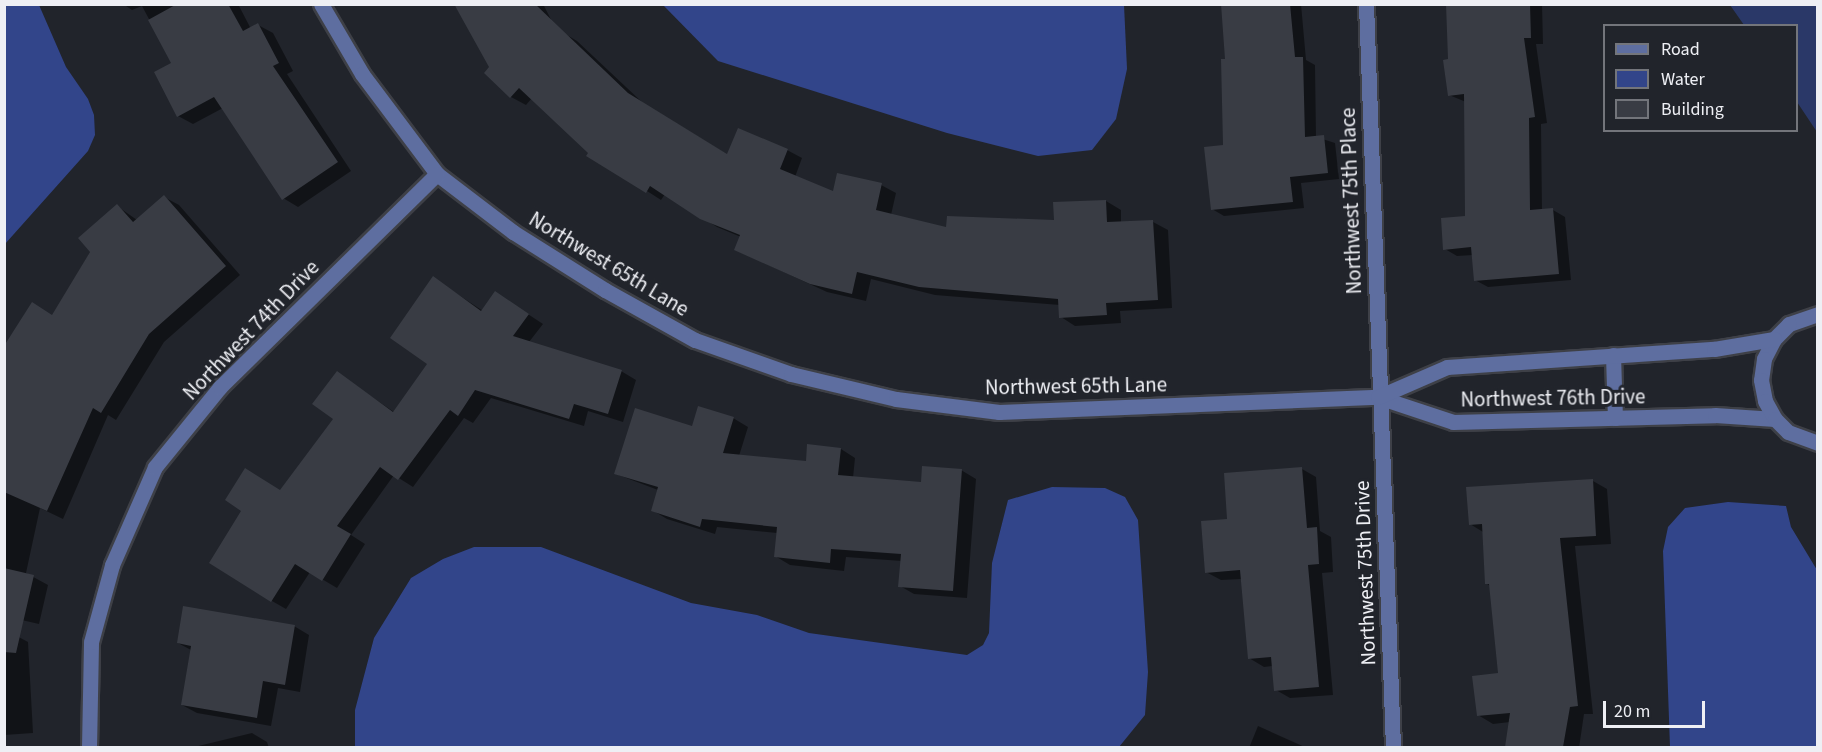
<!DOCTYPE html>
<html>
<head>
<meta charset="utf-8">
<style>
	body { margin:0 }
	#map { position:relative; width:1822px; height:752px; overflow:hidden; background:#21242b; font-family:"Source Sans 3",sans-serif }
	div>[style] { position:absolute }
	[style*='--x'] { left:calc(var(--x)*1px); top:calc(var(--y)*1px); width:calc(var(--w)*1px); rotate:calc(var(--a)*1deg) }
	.green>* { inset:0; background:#2a3868 }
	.water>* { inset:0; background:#32458a }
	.shadow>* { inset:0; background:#0007 }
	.building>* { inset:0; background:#393c44 }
	.roads { filter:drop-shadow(2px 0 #3e4047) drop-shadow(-2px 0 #3e4047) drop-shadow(0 2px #3e4047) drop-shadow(0 -2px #3e4047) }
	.minor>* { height:15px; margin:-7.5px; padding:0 7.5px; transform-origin:7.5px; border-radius:7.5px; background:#5e6ea0 }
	span { translate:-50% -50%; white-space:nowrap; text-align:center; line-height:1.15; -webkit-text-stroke:6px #21242b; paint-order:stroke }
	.street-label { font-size:21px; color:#eeeff4 }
	.frame { position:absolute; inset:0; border:6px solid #eeeff4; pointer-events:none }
	.legend { position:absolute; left:1603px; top:24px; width:195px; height:108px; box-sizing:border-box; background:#21242b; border:2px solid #73757b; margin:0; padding:8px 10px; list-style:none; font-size:18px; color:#eeeff4 }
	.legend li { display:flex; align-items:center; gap:12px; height:30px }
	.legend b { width:30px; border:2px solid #73757b }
	.scale { position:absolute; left:1603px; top:701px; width:102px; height:27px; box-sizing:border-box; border:3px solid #eeeff4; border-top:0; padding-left:8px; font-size:18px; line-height:21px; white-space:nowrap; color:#eeeff4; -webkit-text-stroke:4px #21242b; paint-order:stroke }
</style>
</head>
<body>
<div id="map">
	<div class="green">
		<i style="clip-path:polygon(1730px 5px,1817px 5px,1817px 132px,1797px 102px,1796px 26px,1744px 25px)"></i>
	</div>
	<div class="water">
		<i style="clip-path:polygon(5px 4px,39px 5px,66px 67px,88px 99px,94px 115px,95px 135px,88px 151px,5px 244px)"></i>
		<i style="clip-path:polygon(663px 5px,1124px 5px,1127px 69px,1116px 119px,1092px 150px,1038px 156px,947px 133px,718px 61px)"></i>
		<i style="clip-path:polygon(1052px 487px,1105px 488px,1125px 497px,1138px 520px,1148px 672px,1145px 715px,1119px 747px,355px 747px,355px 710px,374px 638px,411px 578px,443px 559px,474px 547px,541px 547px,691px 603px,757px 615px,809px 633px,967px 655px,983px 645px,989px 633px,992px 563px,1008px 500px)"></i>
		<i style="clip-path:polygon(1728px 502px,1786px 506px,1791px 527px,1817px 570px,1817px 747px,1670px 747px,1663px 551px,1668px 527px,1685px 508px)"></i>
	</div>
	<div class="shadow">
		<i style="clip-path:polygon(123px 4px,238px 4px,251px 29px,258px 25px,273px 33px,293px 71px,287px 74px,351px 171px,298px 207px,283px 198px,223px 108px,193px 124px,178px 116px,173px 64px,142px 6px,132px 10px)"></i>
		<i style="clip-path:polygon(454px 4px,543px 4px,559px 35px,562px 32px,577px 41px,643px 103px,728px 155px,787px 150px,802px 158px,795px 177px,834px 193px,881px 185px,896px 193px,891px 215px,948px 229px,1056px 222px,1106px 201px,1121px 210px,1121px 223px,1153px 222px,1168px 230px,1172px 308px,1120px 311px,1121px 323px,1075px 326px,1061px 317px,1060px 305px,935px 295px,871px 279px,866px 301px,827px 292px,736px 250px,741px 237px,717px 227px,665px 194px,661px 200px,647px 191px,590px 153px,532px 98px,526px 105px,511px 97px)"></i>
		<i style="clip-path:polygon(1222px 4px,1301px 4px,1306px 60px,1315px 65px,1316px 137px,1335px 143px,1339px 179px,1301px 183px,1304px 208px,1224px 216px,1212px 209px,1225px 147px,1227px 61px)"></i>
		<i style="clip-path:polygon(1448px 4px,1542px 4px,1543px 44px,1536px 44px,1547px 123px,1541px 124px,1542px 211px,1553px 210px,1565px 217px,1571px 280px,1488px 287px,1475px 280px,1473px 255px,1457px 256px,1445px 249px,1467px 217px,1466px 102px,1449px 95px)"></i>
		<i style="clip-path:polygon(164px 197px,179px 205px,240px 275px,164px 342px,116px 420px,108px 415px,63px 519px,40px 508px,26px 573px,48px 585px,39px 624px,4px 616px,4px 379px,53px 316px,117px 206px,137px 220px)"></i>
		<i style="clip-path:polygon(433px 278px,483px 311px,496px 293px,543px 324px,529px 342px,621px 371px,636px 380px,623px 422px,588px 411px,584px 426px,491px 398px,473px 423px,464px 418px,413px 487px,394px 475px,351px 535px,365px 544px,337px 588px,310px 572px,286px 609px,272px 601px,281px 492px,335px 419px,337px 373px,394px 412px,429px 364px)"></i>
		<i style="clip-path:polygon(733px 418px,748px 427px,739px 456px,807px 463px,841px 449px,855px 458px,853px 478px,923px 483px,961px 470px,976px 479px,967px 598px,914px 594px,900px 586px,902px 561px,846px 557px,844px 571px,790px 565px,775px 556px,777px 533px,717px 527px,715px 534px,667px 519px,652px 510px,658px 490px,616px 474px,693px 428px)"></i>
		<i style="clip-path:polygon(1302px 469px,1316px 477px,1320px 531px,1331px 537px,1333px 572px,1322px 573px,1333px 695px,1290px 698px,1276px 690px,1273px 666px,1264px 667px,1249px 658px,1242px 579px,1221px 580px,1206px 572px,1228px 520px)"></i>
		<i style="clip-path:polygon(1593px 481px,1607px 489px,1611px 544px,1575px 546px,1593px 714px,1584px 714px,1579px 748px,1506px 748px,1510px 722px,1493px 724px,1478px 715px,1500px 674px,1490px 586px,1486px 583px,1483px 532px,1470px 524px)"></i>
		<i style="clip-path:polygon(294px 626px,309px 635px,300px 692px,278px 688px,271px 726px,197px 713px,182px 705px,191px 650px,178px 643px)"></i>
		<i style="clip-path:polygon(13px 634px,28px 642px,33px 733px,4px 735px,4px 635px)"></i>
		<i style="clip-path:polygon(1258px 726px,1307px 748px,1249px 748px)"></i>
		<i style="clip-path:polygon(252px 733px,267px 742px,269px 748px,190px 748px)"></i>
	</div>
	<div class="building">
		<i style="clip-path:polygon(177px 4px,228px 4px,243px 31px,258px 23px,279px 63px,273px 66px,338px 162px,282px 200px,214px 97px,177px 117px,154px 72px,171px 63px,148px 20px)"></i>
		<i style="clip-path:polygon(454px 4px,535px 4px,628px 93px,727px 154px,738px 128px,788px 149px,780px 169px,833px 191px,837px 173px,882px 183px,876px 210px,946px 227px,947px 216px,1054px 220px,1053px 202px,1106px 200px,1107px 222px,1153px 220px,1158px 300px,1106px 303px,1107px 315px,1059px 318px,1058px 299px,919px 287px,857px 272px,852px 294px,810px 284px,734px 250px,740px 235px,700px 219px,650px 186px,646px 193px,586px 156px,588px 153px,519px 88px,510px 98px,484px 73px,489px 67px)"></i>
		<i style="clip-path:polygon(1221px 4px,1290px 4px,1295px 57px,1303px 57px,1305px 137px,1324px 135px,1328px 173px,1290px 177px,1293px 202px,1211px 210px,1204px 147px,1223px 145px,1221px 59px,1225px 59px)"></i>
		<i style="clip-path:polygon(1446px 4px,1530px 4px,1531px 38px,1524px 38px,1535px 117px,1529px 118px,1530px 210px,1553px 208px,1559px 274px,1474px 281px,1471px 247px,1443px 250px,1441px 218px,1465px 216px,1464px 94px,1448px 96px,1443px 60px,1448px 59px)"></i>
		<i style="clip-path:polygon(164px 195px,226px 266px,149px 334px,101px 413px,93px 408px,47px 511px,4px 492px,4px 346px,32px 302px,52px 315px,90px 252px,78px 238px,117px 204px,133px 222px)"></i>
		<i style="clip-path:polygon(433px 276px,481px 311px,495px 291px,529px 314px,513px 336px,622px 370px,608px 414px,574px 404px,569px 419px,475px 390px,458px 416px,450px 410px,398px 480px,380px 467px,337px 526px,351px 534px,322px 581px,295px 564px,271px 602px,209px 563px,241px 511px,225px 500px,245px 468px,280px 490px,333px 419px,312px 404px,337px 371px,393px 412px,427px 364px,390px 338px)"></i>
		<i style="clip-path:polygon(698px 406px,734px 417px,723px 453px,806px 461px,807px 444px,841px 448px,838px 475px,921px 482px,922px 466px,962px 469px,953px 591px,898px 587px,901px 554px,831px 549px,830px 563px,774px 557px,777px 527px,702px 519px,700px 527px,651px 511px,658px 487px,614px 474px,635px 408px,692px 426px)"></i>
		<i style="clip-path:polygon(1302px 467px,1307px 528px,1317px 527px,1319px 564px,1308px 565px,1319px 687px,1274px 691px,1271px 657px,1248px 659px,1240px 570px,1205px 573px,1201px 521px,1227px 519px,1224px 473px)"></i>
		<i style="clip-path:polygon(1593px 479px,1596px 536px,1560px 538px,1578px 706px,1570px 707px,1563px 747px,1505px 747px,1510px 713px,1477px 716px,1472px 676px,1498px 673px,1489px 584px,1485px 584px,1482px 524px,1469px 525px,1466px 487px)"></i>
		<i style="clip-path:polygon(4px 568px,34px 575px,16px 653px,4px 652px)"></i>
		<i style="clip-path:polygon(183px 606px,295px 625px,285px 685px,263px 681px,257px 718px,181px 705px,191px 646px,177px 643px)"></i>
	</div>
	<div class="roads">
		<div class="minor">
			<i style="--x:321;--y:4;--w:81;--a:59.6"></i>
			<i style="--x:362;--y:74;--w:125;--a:53.1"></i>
			<i style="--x:437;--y:174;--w:96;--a:37.3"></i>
			<i style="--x:513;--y:232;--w:109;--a:32.2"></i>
			<i style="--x:605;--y:290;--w:103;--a:29.1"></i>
			<i style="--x:695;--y:340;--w:102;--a:19.5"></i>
			<i style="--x:791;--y:374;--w:108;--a:13.4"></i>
			<i style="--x:896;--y:399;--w:104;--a:7.2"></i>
			<i style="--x:999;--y:412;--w:379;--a:-2.3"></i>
			<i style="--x:1378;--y:397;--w:79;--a:18.4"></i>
			<i style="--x:1453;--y:422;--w:262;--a:-1.5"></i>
			<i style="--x:1715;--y:415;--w:60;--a:3.8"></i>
			<i style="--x:1366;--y:4;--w:744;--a:87.92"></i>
			<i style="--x:1818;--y:314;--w:31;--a:161"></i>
			<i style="--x:1789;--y:324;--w:21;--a:135"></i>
			<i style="--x:1774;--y:339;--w:22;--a:117"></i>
			<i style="--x:1764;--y:359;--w:21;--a:98"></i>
			<i style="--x:1761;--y:380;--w:21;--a:79"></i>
			<i style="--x:1765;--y:401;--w:21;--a:61"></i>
			<i style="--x:1775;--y:419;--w:18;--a:45"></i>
			<i style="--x:1788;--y:432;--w:32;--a:20"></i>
			<i style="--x:1613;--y:355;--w:63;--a:88.2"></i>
			<i style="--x:1378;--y:397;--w:75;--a:-23.5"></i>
			<i style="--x:1447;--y:367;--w:268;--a:-3.9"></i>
			<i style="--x:1714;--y:349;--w:61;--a:-9.5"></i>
			<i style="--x:89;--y:748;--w:106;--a:-88.9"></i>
			<i style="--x:91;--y:642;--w:80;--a:-74.7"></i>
			<i style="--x:112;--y:565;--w:107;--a:-66.3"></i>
			<i style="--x:155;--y:467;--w:103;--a:-50.9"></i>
			<i style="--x:220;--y:387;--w:304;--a:-44.5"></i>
		</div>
	</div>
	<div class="street-label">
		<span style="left:1351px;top:201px;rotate:-92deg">Northwest 75th Place</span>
		<span style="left:609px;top:264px;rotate:31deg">Northwest 65th Lane</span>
		<span style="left:251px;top:330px;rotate:-46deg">Northwest 74th Drive</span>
		<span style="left:1076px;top:386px;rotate:-1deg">Northwest 65th Lane</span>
		<span style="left:1553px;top:398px;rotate:-1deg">Northwest 76th Drive</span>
		<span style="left:1365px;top:573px;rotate:-92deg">Northwest 75th Drive</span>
	</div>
	<div class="frame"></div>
	<ul class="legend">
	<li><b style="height:8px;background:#5e6ea0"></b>Road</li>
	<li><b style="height:16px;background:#32458a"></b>Water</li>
	<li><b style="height:16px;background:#393c44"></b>Building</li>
	</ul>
	<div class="scale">20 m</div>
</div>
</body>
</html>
